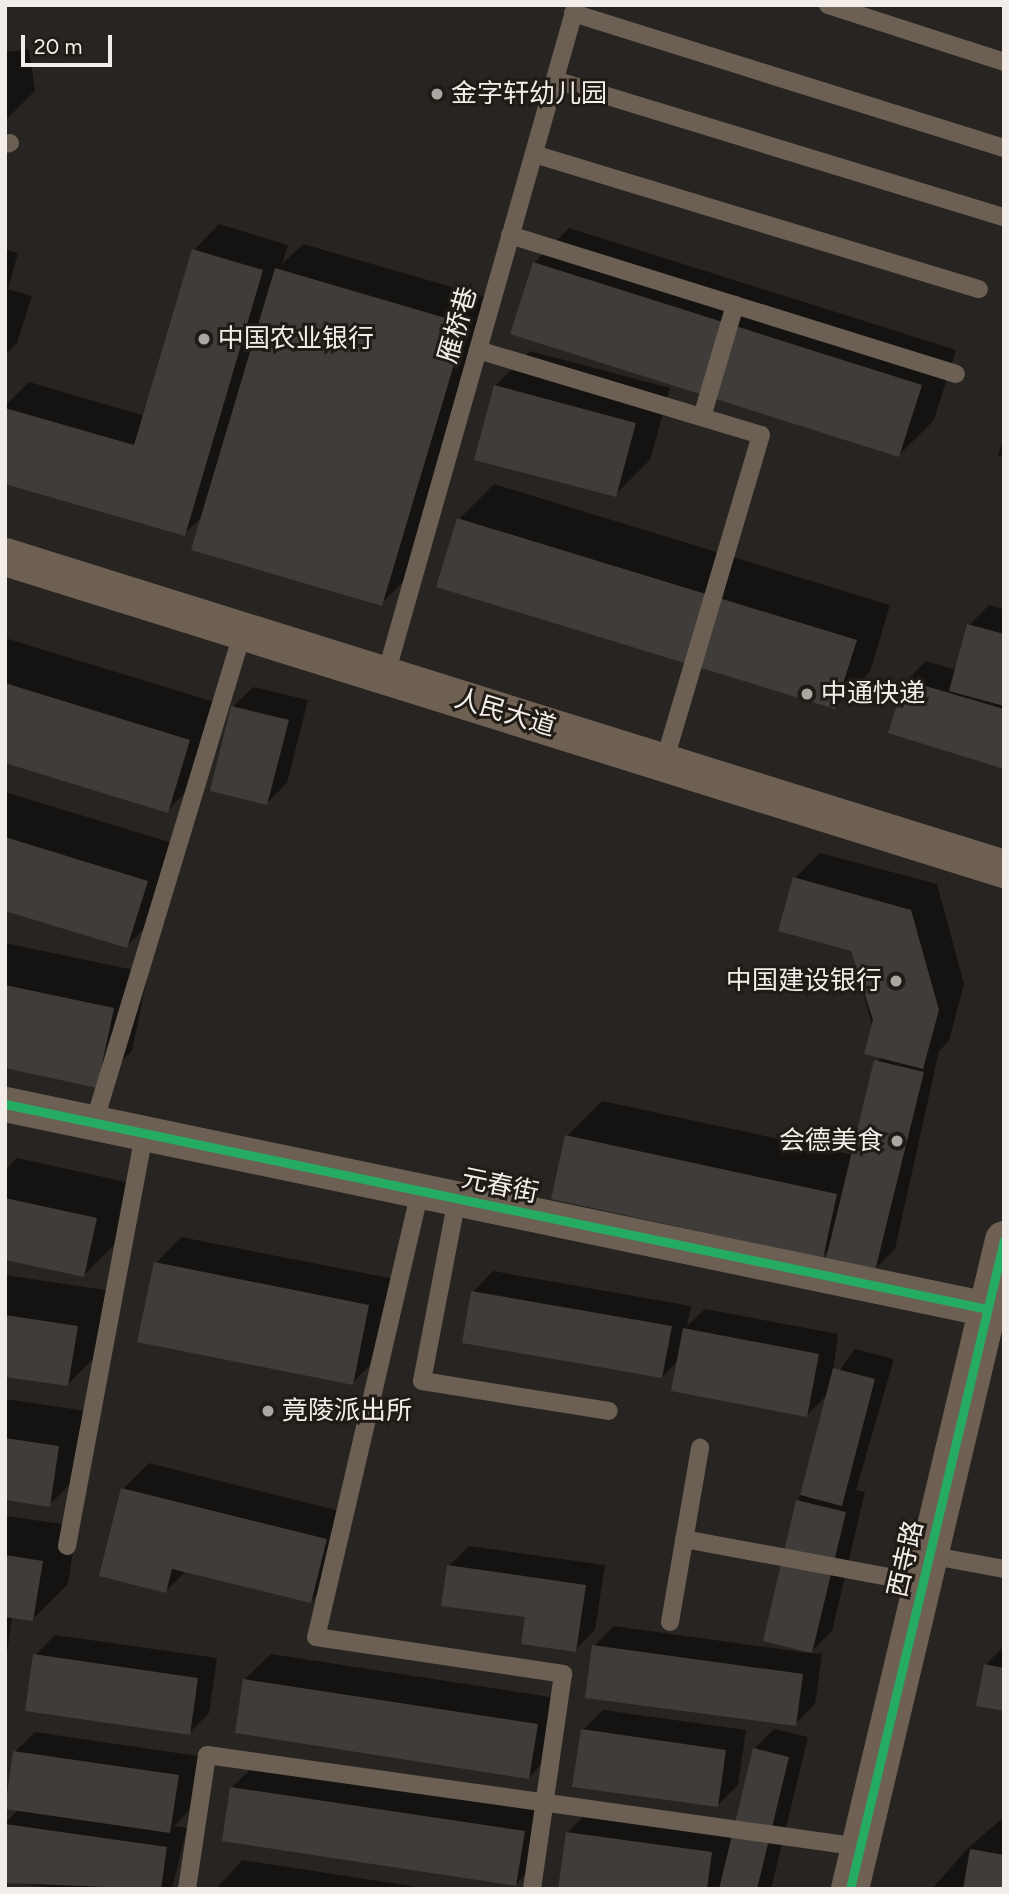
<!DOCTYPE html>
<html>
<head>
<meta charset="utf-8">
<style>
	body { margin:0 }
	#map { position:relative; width:1009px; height:1894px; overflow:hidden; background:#282421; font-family:Figtree,"Noto Sans SC",sans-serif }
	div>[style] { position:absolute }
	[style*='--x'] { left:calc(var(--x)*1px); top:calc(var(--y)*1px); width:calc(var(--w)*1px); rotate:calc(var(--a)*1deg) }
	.shadow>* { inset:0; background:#0007 }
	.building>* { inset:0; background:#3f3c39 }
	.lane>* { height:18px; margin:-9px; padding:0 9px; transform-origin:9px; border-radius:9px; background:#6b6053 }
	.street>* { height:35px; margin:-17.5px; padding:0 17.5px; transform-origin:17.5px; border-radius:17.5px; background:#6b6053 }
	.secondary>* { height:38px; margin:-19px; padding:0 19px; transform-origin:19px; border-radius:19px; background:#6e6153 }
	.cycleway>* { height:9px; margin:-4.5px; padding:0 4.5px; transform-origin:4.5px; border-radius:4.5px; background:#26ab63 }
	.dots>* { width:19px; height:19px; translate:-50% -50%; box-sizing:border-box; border:4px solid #211b15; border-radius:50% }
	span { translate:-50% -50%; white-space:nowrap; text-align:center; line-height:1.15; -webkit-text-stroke:6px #211b15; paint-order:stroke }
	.poi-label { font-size:26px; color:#f2ede9 }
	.left { translate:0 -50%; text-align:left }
	.right { translate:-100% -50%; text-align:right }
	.street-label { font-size:26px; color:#f2ede9 }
	.frame { position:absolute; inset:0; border:7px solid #f2ede9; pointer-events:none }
	.scale { position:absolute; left:21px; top:35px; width:91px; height:32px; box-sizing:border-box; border:4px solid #f2ede9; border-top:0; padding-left:9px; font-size:21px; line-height:24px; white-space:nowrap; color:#f2ede9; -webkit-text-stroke:5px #211b15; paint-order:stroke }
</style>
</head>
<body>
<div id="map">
	<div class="shadow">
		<i style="clip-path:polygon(29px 49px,35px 91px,5px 121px,5px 52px)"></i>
		<i style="clip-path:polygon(219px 224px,288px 245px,282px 264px,303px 244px,490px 298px,407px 578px,381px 604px,204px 515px,184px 534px,5px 482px,5px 406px,29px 382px,145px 416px,194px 250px)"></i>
		<i style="clip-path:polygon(569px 228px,956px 350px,934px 420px,899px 455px,534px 263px)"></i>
		<i style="clip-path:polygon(5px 249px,18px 253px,8px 289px,32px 296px,17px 343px,5px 355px)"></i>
		<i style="clip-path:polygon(530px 351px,670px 388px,650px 460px,615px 495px,495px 386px)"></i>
		<i style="clip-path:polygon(1004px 437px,1004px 457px,998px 455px)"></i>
		<i style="clip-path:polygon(494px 484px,890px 605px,870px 672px,835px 707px,459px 519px)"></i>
		<i style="clip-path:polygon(989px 605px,1004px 609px,1004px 767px,906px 681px,926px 661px,956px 670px,969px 625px)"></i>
		<i style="clip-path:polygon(5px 638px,224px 705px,202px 776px,167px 811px,5px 761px)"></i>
		<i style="clip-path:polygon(253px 687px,308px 700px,287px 783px,267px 803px,233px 707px)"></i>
		<i style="clip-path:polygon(5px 792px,182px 846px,162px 911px,127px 946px,5px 909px)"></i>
		<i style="clip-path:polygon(820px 853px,937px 884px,964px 984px,949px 1041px,939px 1051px,895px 1249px,875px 1269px,830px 1249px,822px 1256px,567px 1136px,602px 1101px,853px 1155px,880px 1056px,852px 950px,795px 878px)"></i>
		<i style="clip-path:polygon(5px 943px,148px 973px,132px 1051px,97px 1086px,5px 1066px)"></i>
		<i style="clip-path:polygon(17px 1158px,131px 1183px,119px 1240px,84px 1275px,5px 1258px,5px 1170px)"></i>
		<i style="clip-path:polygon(181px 1237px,394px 1279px,378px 1358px,352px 1383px,156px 1263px)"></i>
		<i style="clip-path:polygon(493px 1271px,691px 1306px,687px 1326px,705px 1309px,838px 1334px,832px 1381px,855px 1349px,894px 1359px,856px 1490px,865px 1492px,832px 1631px,810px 1653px,822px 1654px,815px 1704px,795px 1724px,594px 1646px,614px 1626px,808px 1653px,798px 1501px,829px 1393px,806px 1416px,679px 1360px,662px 1377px,473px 1292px)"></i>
		<i style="clip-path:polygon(5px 1275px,112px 1291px,103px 1349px,68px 1384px,5px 1375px)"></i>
		<i style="clip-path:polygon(5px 1399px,93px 1412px,84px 1470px,49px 1505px,5px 1498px)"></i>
		<i style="clip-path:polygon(149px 1463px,352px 1514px,336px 1575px,311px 1601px,186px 1571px,166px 1591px,123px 1489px)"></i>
		<i style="clip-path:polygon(5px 1516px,77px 1526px,68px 1584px,33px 1619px,12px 1616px,5px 1669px)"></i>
		<i style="clip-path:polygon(469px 1546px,605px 1565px,595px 1630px,575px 1650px,449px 1566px)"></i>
		<i style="clip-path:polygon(55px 1635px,217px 1658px,209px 1713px,189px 1733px,35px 1655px)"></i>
		<i style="clip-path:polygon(1004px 1646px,1004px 1709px,985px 1665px)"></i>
		<i style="clip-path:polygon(271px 1654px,563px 1699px,554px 1751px,529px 1777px,245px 1679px)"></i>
		<i style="clip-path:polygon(603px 1710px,746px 1730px,738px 1785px,718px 1805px,583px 1730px)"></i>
		<i style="clip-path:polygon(774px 1729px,808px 1737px,771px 1889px,563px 1889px,567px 1833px,587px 1813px,734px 1833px,754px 1749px)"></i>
		<i style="clip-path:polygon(35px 1732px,198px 1756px,189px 1811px,174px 1826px,187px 1828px,172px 1889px,60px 1889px,5px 1881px,5px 1823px,19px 1809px,15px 1752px)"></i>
		<i style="clip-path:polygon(258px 1762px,550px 1806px,542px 1858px,516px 1884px,232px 1787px)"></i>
		<i style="clip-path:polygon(1004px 1817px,1004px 1889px,932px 1889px,968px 1848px)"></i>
		<i style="clip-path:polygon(242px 1860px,430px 1889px,216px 1889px)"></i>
	</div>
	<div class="building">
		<i style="clip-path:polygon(192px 249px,263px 270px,185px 536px,5px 484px,5px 408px,134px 445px)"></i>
		<i style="clip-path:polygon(533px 262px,922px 385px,899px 457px,510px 334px)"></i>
		<i style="clip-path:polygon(275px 268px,466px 324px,382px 606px,191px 550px)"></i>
		<i style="clip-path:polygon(494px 385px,636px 423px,616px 497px,474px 460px)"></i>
		<i style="clip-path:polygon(457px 518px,857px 640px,835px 709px,436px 587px)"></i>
		<i style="clip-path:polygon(967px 624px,1004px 634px,1004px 706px,949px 691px)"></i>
		<i style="clip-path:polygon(905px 680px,1004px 709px,1004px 769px,888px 733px)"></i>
		<i style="clip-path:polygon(5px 683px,190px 740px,168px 813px,5px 763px)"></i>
		<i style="clip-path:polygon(231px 706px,289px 720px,267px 805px,210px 791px)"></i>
		<i style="clip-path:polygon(5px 837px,148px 881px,127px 948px,5px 911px)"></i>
		<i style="clip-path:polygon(793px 877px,911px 910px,939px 1010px,923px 1069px,864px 1054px,873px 1020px,851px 951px,778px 931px)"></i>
		<i style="clip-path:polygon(5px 985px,114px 1008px,97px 1088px,5px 1068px)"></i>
		<i style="clip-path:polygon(874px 1060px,924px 1072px,875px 1271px,826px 1259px)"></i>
		<i style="clip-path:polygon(565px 1135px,837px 1194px,823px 1258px,551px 1199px)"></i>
		<i style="clip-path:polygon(5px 1198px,97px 1218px,84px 1277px,5px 1260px)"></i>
		<i style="clip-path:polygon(154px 1262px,369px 1305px,353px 1385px,137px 1342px)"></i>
		<i style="clip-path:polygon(471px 1291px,672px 1326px,662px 1378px,462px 1343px)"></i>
		<i style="clip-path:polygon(5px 1315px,78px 1326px,68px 1386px,5px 1377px)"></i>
		<i style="clip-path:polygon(683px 1328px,819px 1354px,807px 1417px,671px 1391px)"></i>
		<i style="clip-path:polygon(833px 1368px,875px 1379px,842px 1506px,800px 1495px)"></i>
		<i style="clip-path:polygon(5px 1438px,59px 1446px,50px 1507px,5px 1500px)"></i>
		<i style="clip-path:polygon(121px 1488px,327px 1539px,311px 1603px,172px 1569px,166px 1593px,99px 1576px)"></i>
		<i style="clip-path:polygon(796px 1500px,846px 1512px,812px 1653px,763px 1641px)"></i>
		<i style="clip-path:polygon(5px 1555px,43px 1561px,33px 1621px,5px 1617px)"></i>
		<i style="clip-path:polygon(447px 1565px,586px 1585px,576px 1652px,521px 1644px,525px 1617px,441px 1606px)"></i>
		<i style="clip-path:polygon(592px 1645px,803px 1674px,796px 1726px,585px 1698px)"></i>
		<i style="clip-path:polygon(33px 1654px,198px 1678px,190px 1735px,25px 1711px)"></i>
		<i style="clip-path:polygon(984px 1664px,1004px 1668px,1004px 1711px,976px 1706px)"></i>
		<i style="clip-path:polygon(243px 1679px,538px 1724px,529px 1779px,235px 1733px)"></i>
		<i style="clip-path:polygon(581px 1729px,726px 1750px,718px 1807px,572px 1787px)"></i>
		<i style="clip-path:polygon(753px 1748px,789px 1757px,757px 1889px,719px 1889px)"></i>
		<i style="clip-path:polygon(13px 1751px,179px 1775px,170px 1833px,5px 1809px)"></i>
		<i style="clip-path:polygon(230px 1787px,525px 1831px,516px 1886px,222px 1841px)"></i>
		<i style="clip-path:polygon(5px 1824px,167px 1847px,161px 1889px,5px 1883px)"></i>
		<i style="clip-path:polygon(566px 1832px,712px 1852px,707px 1889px,558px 1889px)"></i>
		<i style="clip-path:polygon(970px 1849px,1004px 1855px,1004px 1889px,963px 1889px)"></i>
	</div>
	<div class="lane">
		<i style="--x:828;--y:5;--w:185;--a:17.9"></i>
		<i style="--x:573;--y:13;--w:452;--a:17.4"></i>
		<i style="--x:555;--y:80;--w:469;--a:17"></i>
		<i style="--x:5;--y:144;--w:5;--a:-11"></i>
		<i style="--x:534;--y:154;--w:465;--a:16.9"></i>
		<i style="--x:510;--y:235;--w:467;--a:17.3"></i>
		<i style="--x:478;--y:350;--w:295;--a:16.7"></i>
		<i style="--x:761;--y:435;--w:323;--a:106.5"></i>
		<i style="--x:702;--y:417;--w:117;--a:-73.6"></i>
		<i style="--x:390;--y:660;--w:681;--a:-74.15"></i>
		<i style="--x:94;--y:1123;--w:514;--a:-73.15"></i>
		<i style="--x:420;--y:1191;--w:458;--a:103.1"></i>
		<i style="--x:316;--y:1637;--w:250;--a:8.5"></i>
		<i style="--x:563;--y:1674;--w:217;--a:98.2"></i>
		<i style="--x:457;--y:1199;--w:185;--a:100.9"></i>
		<i style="--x:422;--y:1381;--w:189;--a:9.1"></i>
		<i style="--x:684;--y:1539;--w:242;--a:10.5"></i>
		<i style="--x:67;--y:1546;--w:420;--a:-79.4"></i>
		<i style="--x:928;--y:1555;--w:77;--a:10.4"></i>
		<i style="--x:670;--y:1622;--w:177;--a:-80.2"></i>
		<i style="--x:187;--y:1889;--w:135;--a:-81.5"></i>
		<i style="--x:207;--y:1755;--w:659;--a:8.02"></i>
	</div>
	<div class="street">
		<i style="--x:5;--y:1104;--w:1003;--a:11.79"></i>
	</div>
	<div class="secondary">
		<i style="--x:5;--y:557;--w:1047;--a:17.34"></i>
		<i style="--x:850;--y:1889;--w:667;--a:-76.65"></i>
	</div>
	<div class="cycleway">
		<i style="--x:5;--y:1104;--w:1003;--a:11.79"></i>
		<i style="--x:850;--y:1889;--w:667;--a:-76.65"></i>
	</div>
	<div class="dots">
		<i style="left:437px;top:94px;background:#aba7a3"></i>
		<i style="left:204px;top:339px;background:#aba7a3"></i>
		<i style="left:807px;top:694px;background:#aba7a3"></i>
		<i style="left:896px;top:981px;background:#aba7a3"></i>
		<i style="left:897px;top:1141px;background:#aba7a3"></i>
		<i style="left:268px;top:1411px;background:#aba7a3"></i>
	</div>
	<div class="poi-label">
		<span class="left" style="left:451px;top:94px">金字轩幼儿园</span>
		<span class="left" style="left:218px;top:339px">中国农业银行</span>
		<span class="left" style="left:821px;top:694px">中通快递</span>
		<span class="right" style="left:882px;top:981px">中国建设银行</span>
		<span class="right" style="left:883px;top:1141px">会德美食</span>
		<span class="left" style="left:282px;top:1411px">竟陵派出所</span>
	</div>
	<div class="street-label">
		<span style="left:458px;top:325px;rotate:-74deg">雁桥巷</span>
		<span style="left:505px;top:713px;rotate:17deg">人民大道</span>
		<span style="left:500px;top:1186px;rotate:12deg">元春街</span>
		<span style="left:906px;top:1559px;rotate:-77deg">西寺路</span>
	</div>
	<div class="frame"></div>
	<div class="scale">20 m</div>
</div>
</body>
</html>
